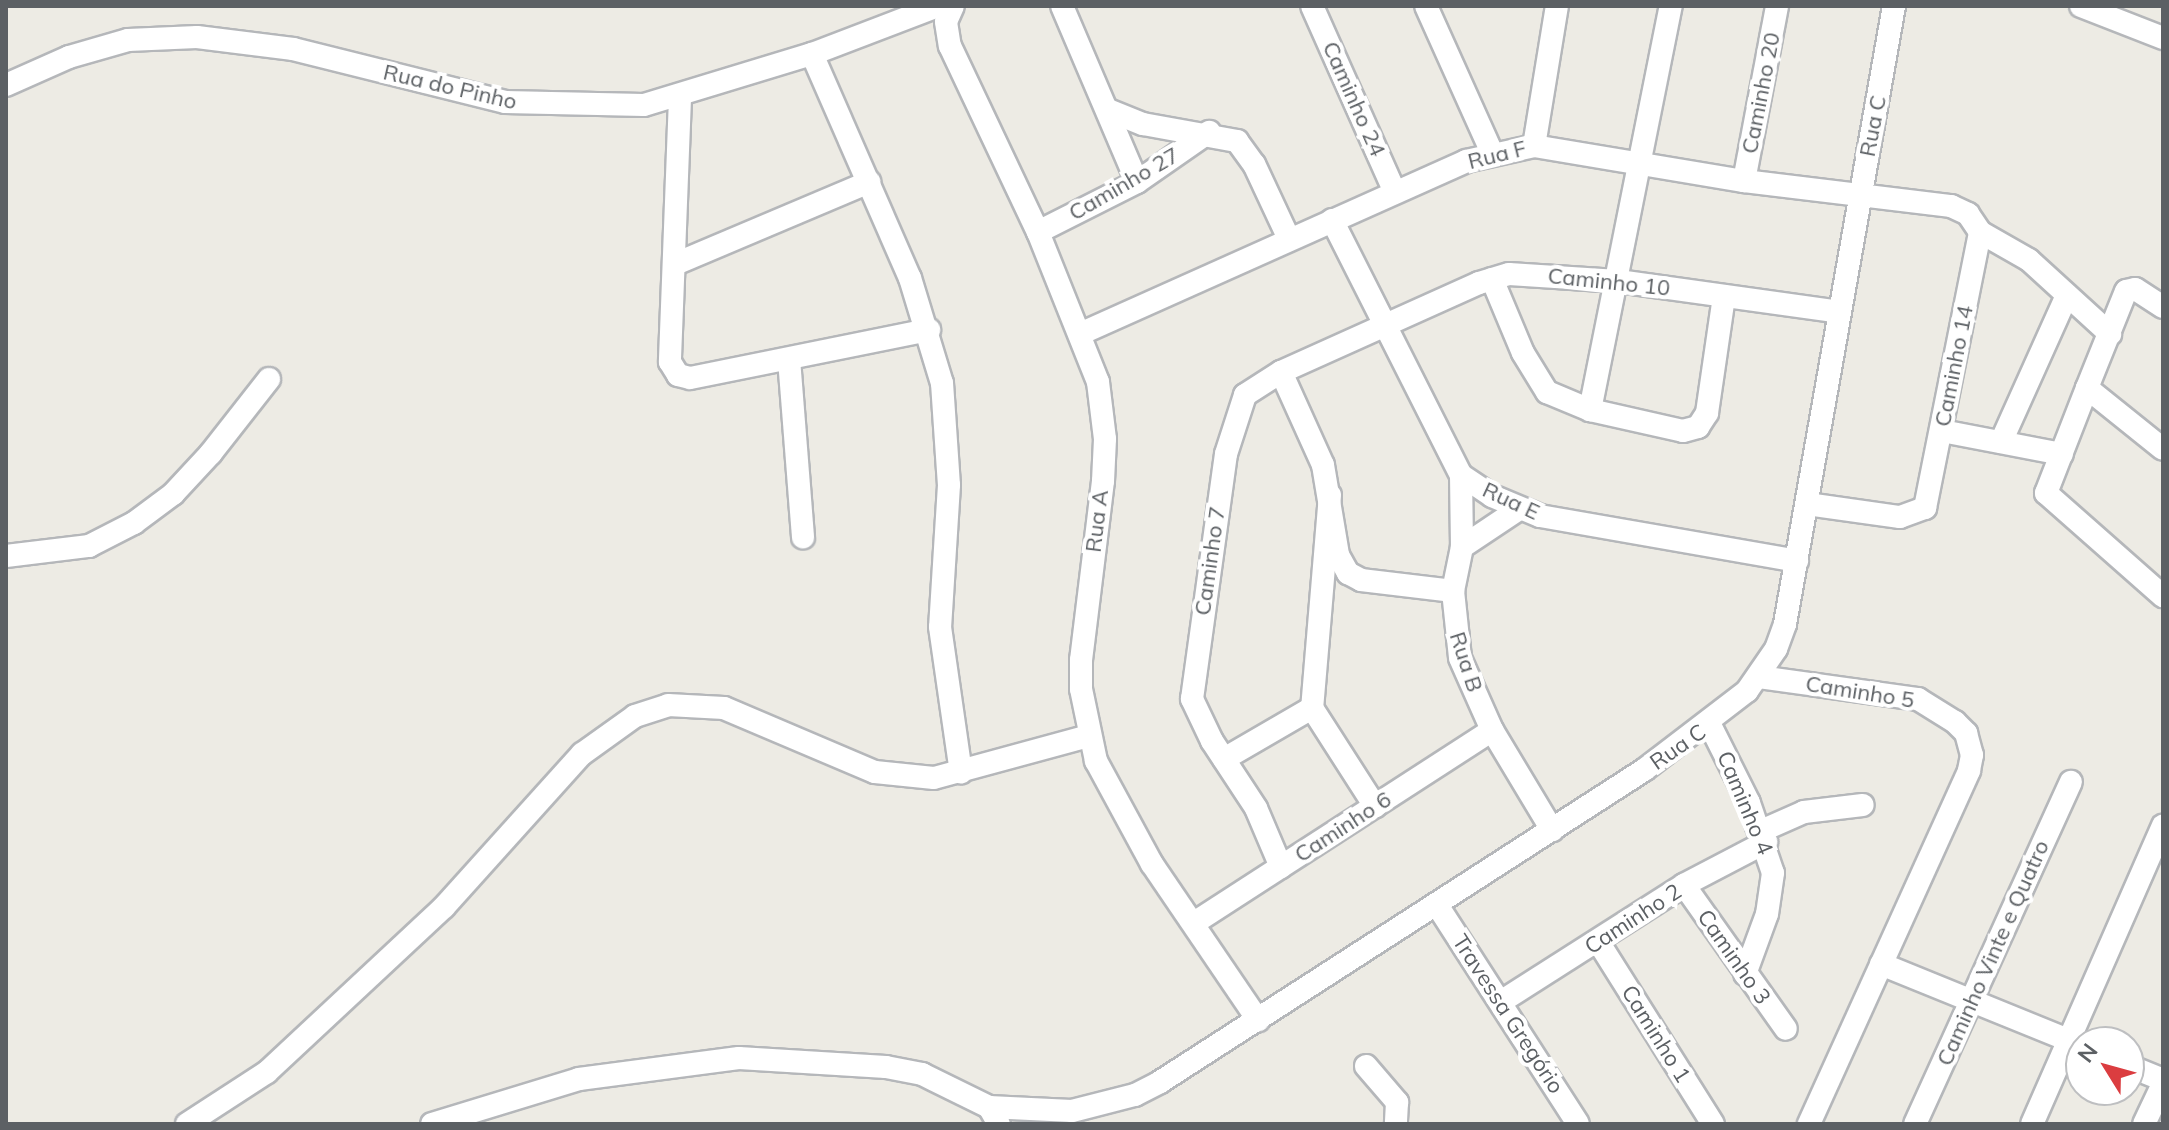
<!DOCTYPE html>
<html>
<head>
<meta charset="utf-8">
<style>
	body { margin:0 }
	#map { position:relative; width:2169px; height:1130px; overflow:hidden; background:#edebe4; font-family:Mulish,sans-serif }
	div>[style] { position:absolute }
	[style*='--x'] { left:calc(var(--x)*1px); top:calc(var(--y)*1px); width:calc(var(--w)*1px); rotate:calc(var(--a)*1deg) }
	.roads { filter:drop-shadow(2px 0 #b5b7ba) drop-shadow(-2px 0 #b5b7ba) drop-shadow(0 2px #b5b7ba) drop-shadow(0 -2px #b5b7ba) }
	.minor>* { height:22px; margin:-11px; padding:0 11px; transform-origin:11px; border-radius:11px; background:#fff }
	span { translate:-50% -50%; white-space:nowrap; text-align:center; line-height:1.15; -webkit-text-stroke:8px #fff; paint-order:stroke }
	.street-label { font-size:22px; color:#5c6064 }
	.frame { position:absolute; inset:0; border:8px solid #5c6064; pointer-events:none }
	.north { position:absolute; left:2065px; top:1026px; width:80px; height:80px; box-sizing:border-box; background:#fff; border:2px solid #bebfc1; border-radius:50%; rotate:307deg; font-size:22px; font-weight:700; line-height:32px; text-align:center; color:#5c6064 }
	.north::after { content:''; display:block; margin:auto; width:28px; height:36px; background:#db3d40; clip-path:polygon(50% 0,100% 100%,50% 72%,0 100%) }
</style>
</head>
<body>
<div id="map">
	<div class="roads">
		<div class="minor">
			<i style="--x:953;--y:6;--w:17;--a:114"></i>
			<i style="--x:946;--y:22;--w:24;--a:81"></i>
			<i style="--x:950;--y:46;--w:206;--a:64.7"></i>
			<i style="--x:1038;--y:232;--w:162;--a:68.2"></i>
			<i style="--x:1098;--y:382;--w:57;--a:83"></i>
			<i style="--x:1105;--y:439;--w:42;--a:92.7"></i>
			<i style="--x:1103;--y:481;--w:180;--a:97"></i>
			<i style="--x:1081;--y:660;--w:29;--a:90"></i>
			<i style="--x:1081;--y:689;--w:74;--a:78.2"></i>
			<i style="--x:1096;--y:761;--w:117;--a:61.5"></i>
			<i style="--x:1152;--y:864;--w:189;--a:55.8"></i>
			<i style="--x:1062;--y:6;--w:191;--a:66.9"></i>
			<i style="--x:1312;--y:6;--w:204;--a:66"></i>
			<i style="--x:1426;--y:6;--w:161;--a:65.8"></i>
			<i style="--x:2081;--y:6;--w:88;--a:21.3"></i>
			<i style="--x:812;--y:54;--w:244;--a:66.4"></i>
			<i style="--x:910;--y:278;--w:110;--a:73.1"></i>
			<i style="--x:942;--y:383;--w:102;--a:86.1"></i>
			<i style="--x:949;--y:485;--w:142;--a:93.6"></i>
			<i style="--x:940;--y:627;--w:147;--a:81.8"></i>
			<i style="--x:6;--y:85;--w:69;--a:-24"></i>
			<i style="--x:69;--y:57;--w:61;--a:-16.1"></i>
			<i style="--x:128;--y:40;--w:69;--a:-2.5"></i>
			<i style="--x:197;--y:37;--w:97;--a:7.1"></i>
			<i style="--x:293;--y:49;--w:219;--a:14"></i>
			<i style="--x:505;--y:102;--w:139;--a:1.2"></i>
			<i style="--x:644;--y:105;--w:176;--a:-16.9"></i>
			<i style="--x:812;--y:54;--w:135;--a:-20.9"></i>
			<i style="--x:680;--y:98;--w:264;--a:92.2"></i>
			<i style="--x:670;--y:362;--w:15;--a:58"></i>
			<i style="--x:678;--y:375;--w:12;--a:14"></i>
			<i style="--x:690;--y:378;--w:244;--a:-11.4"></i>
			<i style="--x:1108;--y:110;--w:38;--a:22"></i>
			<i style="--x:1143;--y:124;--w:96;--a:10.3"></i>
			<i style="--x:1237;--y:141;--w:29;--a:54"></i>
			<i style="--x:1254;--y:164;--w:83;--a:65"></i>
			<i style="--x:1534;--y:146;--w:142;--a:-80.7"></i>
			<i style="--x:1744;--y:181;--w:178;--a:-79.3"></i>
			<i style="--x:1332;--y:220;--w:286;--a:63.2"></i>
			<i style="--x:1461;--y:475;--w:37;--a:34"></i>
			<i style="--x:1492;--y:496;--w:52;--a:22.6"></i>
			<i style="--x:1540;--y:516;--w:261;--a:9.9"></i>
			<i style="--x:1038;--y:232;--w:111;--a:-26.8"></i>
			<i style="--x:1137;--y:182;--w:88;--a:-34.8"></i>
			<i style="--x:1980;--y:232;--w:56;--a:29.7"></i>
			<i style="--x:2029;--y:260;--w:110;--a:42.4"></i>
			<i style="--x:675;--y:264;--w:211;--a:-22.9"></i>
			<i style="--x:1492;--y:279;--w:80;--a:67.3"></i>
			<i style="--x:1523;--y:353;--w:46;--a:58.4"></i>
			<i style="--x:1547;--y:392;--w:47;--a:22.7"></i>
			<i style="--x:1590;--y:410;--w:95;--a:12.7"></i>
			<i style="--x:1683;--y:431;--w:16;--a:-15"></i>
			<i style="--x:1698;--y:427;--w:17;--a:-57"></i>
			<i style="--x:1707;--y:413;--w:118;--a:-81.7"></i>
			<i style="--x:2163;--y:307;--w:33;--a:-147"></i>
			<i style="--x:2135;--y:289;--w:9;--a:167"></i>
			<i style="--x:2126;--y:291;--w:105;--a:111.9"></i>
			<i style="--x:2087;--y:388;--w:97;--a:38.8"></i>
			<i style="--x:1082;--y:333;--w:421;--a:-24.1"></i>
			<i style="--x:1466;--y:161;--w:70;--a:-12.4"></i>
			<i style="--x:1534;--y:146;--w:213;--a:9.5"></i>
			<i style="--x:1744;--y:181;--w:209;--a:6.9"></i>
			<i style="--x:1951;--y:206;--w:19;--a:25"></i>
			<i style="--x:1968;--y:214;--w:22;--a:56"></i>
			<i style="--x:789;--y:359;--w:179;--a:85.5"></i>
			<i style="--x:1281;--y:372;--w:102;--a:65.7"></i>
			<i style="--x:1323;--y:465;--w:91;--a:80.5"></i>
			<i style="--x:1338;--y:555;--w:21;--a:61"></i>
			<i style="--x:1348;--y:573;--w:15;--a:28"></i>
			<i style="--x:1361;--y:580;--w:93;--a:6.8"></i>
			<i style="--x:2087;--y:388;--w:113;--a:111.3"></i>
			<i style="--x:2046;--y:493;--w:156;--a:41.4"></i>
			<i style="--x:1590;--y:410;--w:412;--a:-78.7"></i>
			<i style="--x:1942;--y:431;--w:122;--a:10.9"></i>
			<i style="--x:2001;--y:442;--w:161;--a:-65.8"></i>
			<i style="--x:1461;--y:475;--w:72;--a:89.2"></i>
			<i style="--x:1462;--y:547;--w:45;--a:101.6"></i>
			<i style="--x:1453;--y:591;--w:67;--a:84"></i>
			<i style="--x:1460;--y:658;--w:79;--a:66"></i>
			<i style="--x:1492;--y:730;--w:117;--a:59"></i>
			<i style="--x:1330;--y:495;--w:214;--a:94.8"></i>
			<i style="--x:1312;--y:708;--w:117;--a:57.3"></i>
			<i style="--x:1807;--y:504;--w:94;--a:8"></i>
			<i style="--x:1900;--y:517;--w:27;--a:-20"></i>
			<i style="--x:1925;--y:508;--w:281;--a:-78.7"></i>
			<i style="--x:1462;--y:547;--w:69;--a:-33.7"></i>
			<i style="--x:6;--y:556;--w:84;--a:-6.9"></i>
			<i style="--x:89;--y:546;--w:51;--a:-27.1"></i>
			<i style="--x:134;--y:523;--w:49;--a:-36.6"></i>
			<i style="--x:173;--y:494;--w:56;--a:-47.2"></i>
			<i style="--x:211;--y:453;--w:94;--a:-51.9"></i>
			<i style="--x:1759;--y:677;--w:161;--a:7.9"></i>
			<i style="--x:1918;--y:699;--w:44;--a:31.9"></i>
			<i style="--x:1955;--y:722;--w:16;--a:45"></i>
			<i style="--x:1966;--y:733;--w:23;--a:75"></i>
			<i style="--x:1972;--y:755;--w:16;--a:101"></i>
			<i style="--x:1969;--y:771;--w:388;--a:114.4"></i>
			<i style="--x:1710;--y:725;--w:87;--a:63.4"></i>
			<i style="--x:1749;--y:803;--w:74;--a:71.1"></i>
			<i style="--x:1773;--y:873;--w:41;--a:98.3"></i>
			<i style="--x:1767;--y:914;--w:64;--a:110.1"></i>
			<i style="--x:1224;--y:759;--w:102;--a:-30.1"></i>
			<i style="--x:1761;--y:831;--w:47;--a:-23.8"></i>
			<i style="--x:1804;--y:812;--w:59;--a:-6.8"></i>
			<i style="--x:1281;--y:867;--w:64;--a:-113"></i>
			<i style="--x:1256;--y:808;--w:80;--a:-123.3"></i>
			<i style="--x:1212;--y:741;--w:47;--a:-115.5"></i>
			<i style="--x:1192;--y:699;--w:247;--a:-82.1"></i>
			<i style="--x:1226;--y:454;--w:62;--a:-72.1"></i>
			<i style="--x:1245;--y:395;--w:43;--a:-32.6"></i>
			<i style="--x:1281;--y:372;--w:217;--a:-24.2"></i>
			<i style="--x:1479;--y:283;--w:31;--a:-17"></i>
			<i style="--x:1509;--y:274;--w:109;--a:3.7"></i>
			<i style="--x:1618;--y:281;--w:224;--a:7.9"></i>
			<i style="--x:1684;--y:885;--w:176;--a:54.7"></i>
			<i style="--x:1437;--y:905;--w:260;--a:57.2"></i>
			<i style="--x:1194;--y:923;--w:355;--a:-32.9"></i>
			<i style="--x:1599;--y:943;--w:214;--a:57.8"></i>
			<i style="--x:1881;--y:964;--w:215;--a:22.1"></i>
			<i style="--x:1502;--y:1001;--w:216;--a:-32.5"></i>
			<i style="--x:1684;--y:885;--w:93;--a:-27.7"></i>
			<i style="--x:1366;--y:1066;--w:48;--a:49.3"></i>
			<i style="--x:1397;--y:1102;--w:22;--a:93"></i>
			<i style="--x:2129;--y:1066;--w:37;--a:22"></i>
			<i style="--x:989;--y:1107;--w:83;--a:2.8"></i>
			<i style="--x:1072;--y:1111;--w:65;--a:-14.3"></i>
			<i style="--x:1135;--y:1095;--w:28;--a:-27"></i>
			<i style="--x:1160;--y:1082;--w:576;--a:-32.81"></i>
			<i style="--x:1644;--y:770;--w:130;--a:-37.5"></i>
			<i style="--x:1747;--y:691;--w:51;--a:-55.4"></i>
			<i style="--x:1776;--y:649;--w:27;--a:-70"></i>
			<i style="--x:1785;--y:624;--w:628;--a:-80"></i>
			<i style="--x:187;--y:1124;--w:95;--a:-33"></i>
			<i style="--x:267;--y:1072;--w:242;--a:-43"></i>
			<i style="--x:444;--y:907;--w:206;--a:-48"></i>
			<i style="--x:582;--y:754;--w:65;--a:-35.6"></i>
			<i style="--x:635;--y:716;--w:35;--a:-18"></i>
			<i style="--x:668;--y:705;--w:56;--a:3.1"></i>
			<i style="--x:724;--y:708;--w:164;--a:23"></i>
			<i style="--x:875;--y:772;--w:59;--a:5.8"></i>
			<i style="--x:934;--y:778;--w:161;--a:-15.2"></i>
			<i style="--x:432;--y:1124;--w:154;--a:-17"></i>
			<i style="--x:579;--y:1079;--w:161;--a:-7.5"></i>
			<i style="--x:739;--y:1058;--w:147;--a:3.5"></i>
			<i style="--x:886;--y:1067;--w:37;--a:11"></i>
			<i style="--x:922;--y:1074;--w:75;--a:26.2"></i>
			<i style="--x:989;--y:1107;--w:20;--a:60"></i>
			<i style="--x:1915;--y:1124;--w:376;--a:-65.5"></i>
			<i style="--x:2032;--y:1124;--w:326;--a:-66.3"></i>
			<i style="--x:2144;--y:1124;--w:44;--a:-64.6"></i>
		</div>
	</div>
	<div class="street-label">
		<span style="left:450px;top:87px;rotate:13deg">Rua do Pinho</span>
		<span style="left:1761px;top:93px;rotate:-79deg">Caminho 20</span>
		<span style="left:1354px;top:99px;rotate:66deg">Caminho 24</span>
		<span style="left:1873px;top:126px;rotate:-79deg">Rua C</span>
		<span style="left:1497px;top:155px;rotate:-14deg">Rua F</span>
		<span style="left:1124px;top:184px;rotate:-30deg">Caminho 27</span>
		<span style="left:1609px;top:282px;rotate:6deg">Caminho 10</span>
		<span style="left:1954px;top:366px;rotate:-79deg">Caminho 14</span>
		<span style="left:1511px;top:501px;rotate:25deg">Rua E</span>
		<span style="left:1097px;top:521px;rotate:-83deg">Rua A</span>
		<span style="left:1210px;top:561px;rotate:-82deg">Caminho 7</span>
		<span style="left:1466px;top:662px;rotate:72deg">Rua B</span>
		<span style="left:1860px;top:692px;rotate:9deg">Caminho 5</span>
		<span style="left:1678px;top:747px;rotate:-35deg">Rua C</span>
		<span style="left:1745px;top:803px;rotate:67deg">Caminho 4</span>
		<span style="left:1343px;top:827px;rotate:-33deg">Caminho 6</span>
		<span style="left:1633px;top:919px;rotate:-33deg">Caminho 2</span>
		<span style="left:1993px;top:953px;rotate:-66deg">Caminho Vinte e Quatro</span>
		<span style="left:1734px;top:957px;rotate:55deg">Caminho 3</span>
		<span style="left:1508px;top:1014px;rotate:57deg">Travessa Gregório</span>
		<span style="left:1656px;top:1034px;rotate:58deg">Caminho 1</span>
	</div>
	<div class="frame"></div>
	<div class="north">N</div>
</div>
</body>
</html>
